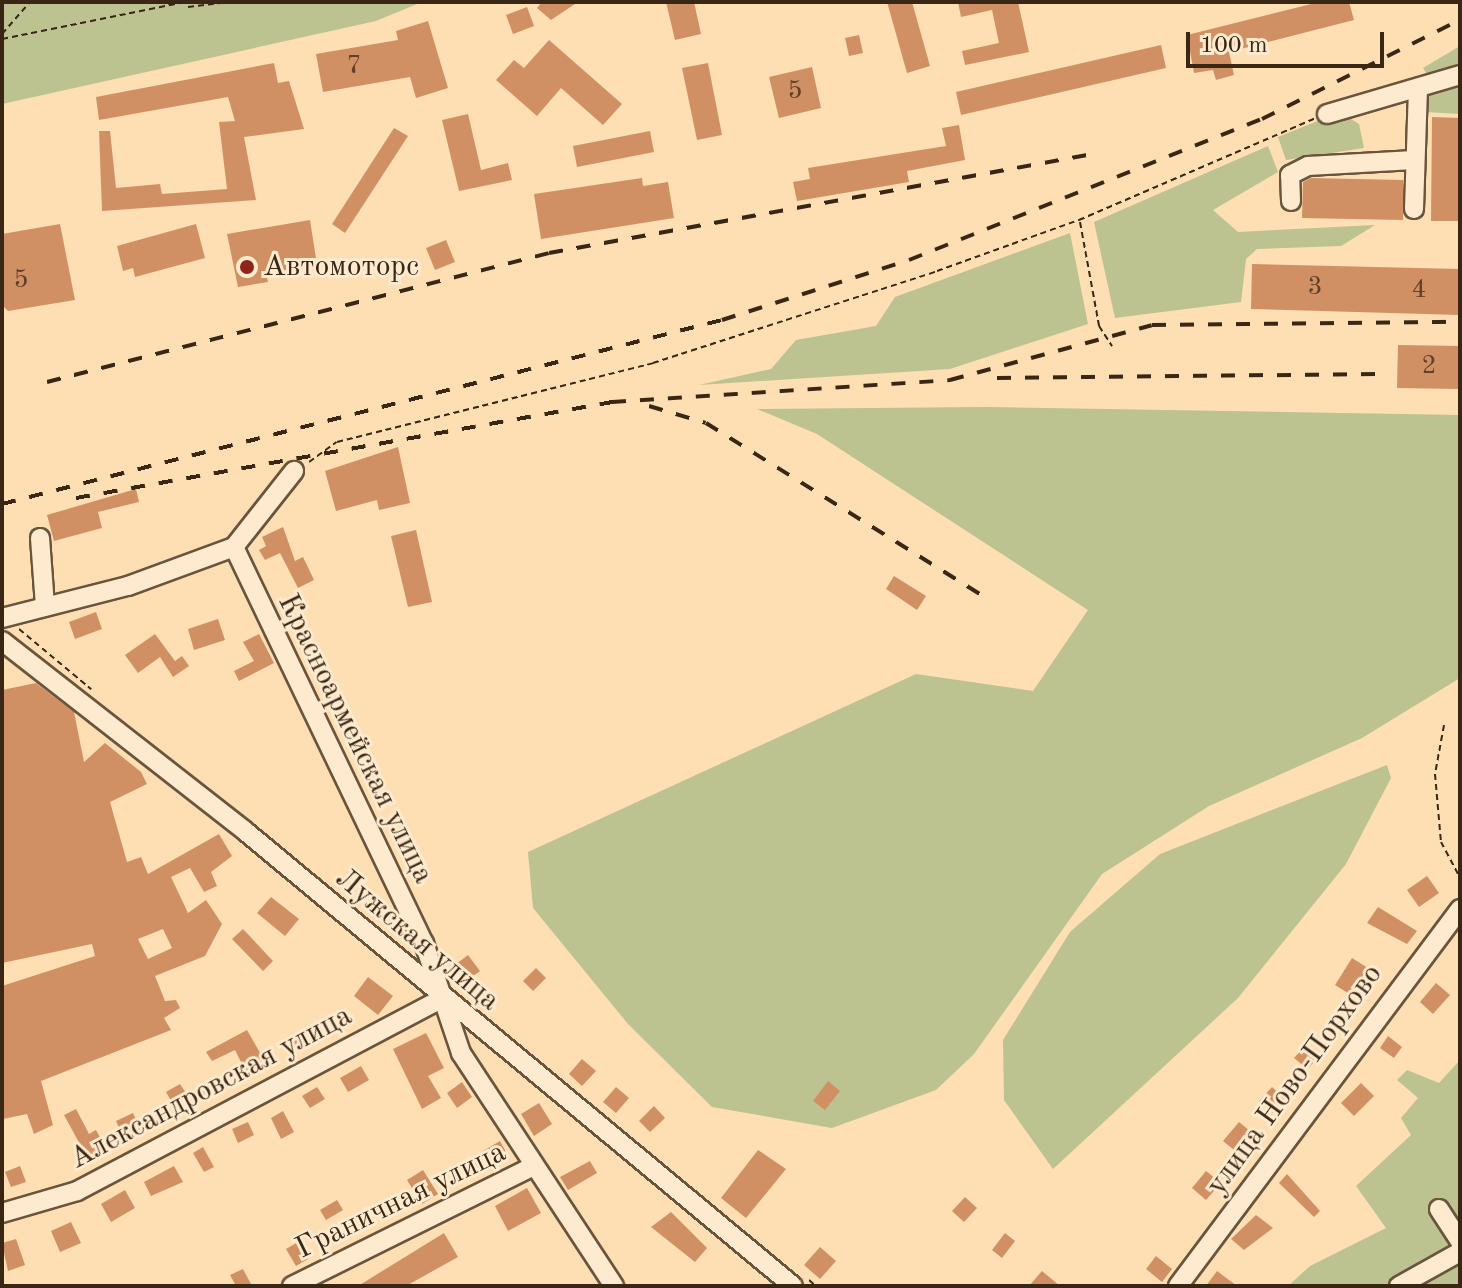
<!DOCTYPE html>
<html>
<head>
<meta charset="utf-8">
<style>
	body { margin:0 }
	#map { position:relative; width:1462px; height:1288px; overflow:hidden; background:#fddfb3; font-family:"Old Standard TT",serif }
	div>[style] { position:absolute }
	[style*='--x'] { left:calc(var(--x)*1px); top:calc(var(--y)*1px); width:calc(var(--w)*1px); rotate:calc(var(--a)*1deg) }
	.green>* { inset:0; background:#bcc290 }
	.building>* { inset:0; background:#d19064 }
	.path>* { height:2px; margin-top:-1px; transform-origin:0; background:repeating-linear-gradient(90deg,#392615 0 6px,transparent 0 10px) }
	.roads { filter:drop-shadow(2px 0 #6a543c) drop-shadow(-2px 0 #6a543c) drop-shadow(0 2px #6a543c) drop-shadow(0 -2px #6a543c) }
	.minor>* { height:18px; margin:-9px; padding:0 9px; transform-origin:9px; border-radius:9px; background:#feeace }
	.rail>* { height:4px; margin-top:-2px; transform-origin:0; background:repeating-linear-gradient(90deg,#392615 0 14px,transparent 0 28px) }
	.dots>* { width:22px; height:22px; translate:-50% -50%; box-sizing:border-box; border:4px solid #feeace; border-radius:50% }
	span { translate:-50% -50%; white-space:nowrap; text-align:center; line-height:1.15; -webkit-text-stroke:6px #feeace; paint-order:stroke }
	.number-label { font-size:26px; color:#5f4029 }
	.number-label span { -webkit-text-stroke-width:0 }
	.poi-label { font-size:30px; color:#392615 }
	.left { translate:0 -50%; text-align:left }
	.street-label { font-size:30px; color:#392615 }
	.frame { position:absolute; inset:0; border:4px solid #392615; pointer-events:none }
	.scale { position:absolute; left:1186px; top:32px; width:198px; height:36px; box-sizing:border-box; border:4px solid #392615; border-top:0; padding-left:10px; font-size:24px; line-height:28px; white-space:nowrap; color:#392615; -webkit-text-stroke:6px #feeace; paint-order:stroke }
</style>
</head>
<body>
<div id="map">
	<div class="green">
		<i style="clip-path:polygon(2px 2px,422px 2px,376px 21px,2px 104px)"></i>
		<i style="clip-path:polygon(1460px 46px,1460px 70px,1430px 79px,1423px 68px)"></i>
		<i style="clip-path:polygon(1460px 79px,1460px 114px,1425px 112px,1430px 92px)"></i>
		<i style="clip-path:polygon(1340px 112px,1359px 124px,1364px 148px,1286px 160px,1278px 137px)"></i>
		<i style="clip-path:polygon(1268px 146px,1278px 172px,1213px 210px,1238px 232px,1375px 225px,1341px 246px,1257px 249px,1246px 259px,1241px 302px,1115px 318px,1094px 222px)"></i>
		<i style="clip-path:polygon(1070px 233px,1088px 324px,950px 369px,699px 385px,771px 369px,796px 340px,876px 326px,895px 297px)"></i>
		<i style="clip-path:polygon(983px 407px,1460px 415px,1460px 678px,1362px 738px,1209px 806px,1102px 874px,974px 1054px,936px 1090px,832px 1128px,712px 1107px,628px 1024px,533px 908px,528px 852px,916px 674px,1033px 691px,1088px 610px,817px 434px,757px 409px)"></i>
		<i style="clip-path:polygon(1387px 765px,1391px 778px,1346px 864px,1238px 998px,1053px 1169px,1004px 1100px,1003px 1040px,1070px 932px,1160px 854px)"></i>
		<i style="clip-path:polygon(1460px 1060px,1460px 1286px,1288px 1286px,1310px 1266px,1386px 1228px,1356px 1186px,1411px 1135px,1401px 1118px,1418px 1098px,1397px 1080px,1407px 1070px,1439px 1083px)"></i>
	</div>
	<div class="building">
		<i style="clip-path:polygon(542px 2px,578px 2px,551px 20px,537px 8px)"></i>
		<i style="clip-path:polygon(666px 2px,694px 2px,701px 34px,675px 40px)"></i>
		<i style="clip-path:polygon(887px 2px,912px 2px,930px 66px,907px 73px)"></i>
		<i style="clip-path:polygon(958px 2px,1018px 2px,1029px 52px,965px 65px,962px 51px,999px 43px,992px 10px,961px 17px)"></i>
		<i style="clip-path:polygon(1319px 2px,1349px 2px,1354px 20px,1229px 52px,1234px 75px,1216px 80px,1213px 70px,1194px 73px,1187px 35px)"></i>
		<i style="clip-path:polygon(527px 7px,534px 26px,513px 34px,506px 15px)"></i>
		<i style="clip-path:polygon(428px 21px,448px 88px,416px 98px,410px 77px,323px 92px,316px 54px,398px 40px,396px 31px)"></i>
		<i style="clip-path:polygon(859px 35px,863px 53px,849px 56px,845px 38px)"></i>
		<i style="clip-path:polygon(549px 40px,622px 104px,603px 125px,561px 88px,537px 116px,496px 80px,514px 60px,524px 68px)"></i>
		<i style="clip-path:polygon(1161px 45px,1166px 68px,961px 115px,956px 92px)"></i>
		<i style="clip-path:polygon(274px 63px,278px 83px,289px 81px,304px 129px,244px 137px,256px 200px,102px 211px,99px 131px,110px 131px,116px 188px,160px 184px,162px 194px,227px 189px,219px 122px,235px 121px,228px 97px,99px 120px,96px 97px)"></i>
		<i style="clip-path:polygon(708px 63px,722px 135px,697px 140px,682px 68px)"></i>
		<i style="clip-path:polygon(812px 67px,821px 108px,779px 118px,769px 77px)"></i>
		<i style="clip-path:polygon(468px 114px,481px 170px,508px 163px,512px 180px,459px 191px,442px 120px)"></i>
		<i style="clip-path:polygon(1432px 117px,1460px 118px,1460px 221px,1431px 221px)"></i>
		<i style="clip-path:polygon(959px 125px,965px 160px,907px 171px,909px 182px,797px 201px,793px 182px,810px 179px,808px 168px,946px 146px,942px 128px)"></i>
		<i style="clip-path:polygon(394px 128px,408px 136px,345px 233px,332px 224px)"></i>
		<i style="clip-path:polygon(650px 131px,654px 152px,577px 167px,573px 146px)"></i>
		<i style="clip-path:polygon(642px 178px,643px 186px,668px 182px,674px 218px,541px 239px,534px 194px)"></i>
		<i style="clip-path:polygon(1311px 178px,1403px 180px,1403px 220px,1302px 218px,1303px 182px)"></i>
		<i style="clip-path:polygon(310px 220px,317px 265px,266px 273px,268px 282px,238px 287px,227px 234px)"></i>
		<i style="clip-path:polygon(60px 224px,75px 300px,8px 311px,2px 305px,2px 234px)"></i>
		<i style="clip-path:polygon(196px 224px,205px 258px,135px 277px,133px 268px,123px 271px,117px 246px)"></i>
		<i style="clip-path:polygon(446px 240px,455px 262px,435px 270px,426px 248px)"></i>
		<i style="clip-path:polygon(1252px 264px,1460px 269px,1460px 315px,1251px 309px)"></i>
		<i style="clip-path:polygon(1398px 345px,1460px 346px,1460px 389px,1397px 388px)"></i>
		<i style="clip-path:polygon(398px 447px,410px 503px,379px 510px,377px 500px,336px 511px,325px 471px)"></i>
		<i style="clip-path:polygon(136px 489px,139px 502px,98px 512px,102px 528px,54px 541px,47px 515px)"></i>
		<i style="clip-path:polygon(283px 527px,295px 561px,303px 557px,314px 580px,298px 588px,280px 553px,265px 560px,259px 550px,266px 546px,262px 537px)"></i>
		<i style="clip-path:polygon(416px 530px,432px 602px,408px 607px,391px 536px)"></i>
		<i style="clip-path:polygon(894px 576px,926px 596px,917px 610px,886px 589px)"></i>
		<i style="clip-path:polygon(96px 612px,102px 629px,75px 639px,69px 622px)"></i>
		<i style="clip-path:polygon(218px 619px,225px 640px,194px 650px,188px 629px)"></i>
		<i style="clip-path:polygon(155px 634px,175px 661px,182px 656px,189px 666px,173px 677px,160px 657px,138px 673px,125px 655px)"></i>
		<i style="clip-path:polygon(259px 634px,274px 663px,239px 681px,234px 671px,254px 661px,243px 642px)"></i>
		<i style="clip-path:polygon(evenodd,36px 683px,74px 712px,84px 762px,105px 743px,141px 772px,147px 784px,110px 802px,127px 862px,141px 857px,148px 874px,219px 834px,232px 856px,211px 872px,217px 886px,204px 892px,190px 868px,171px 877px,188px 913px,206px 900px,222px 924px,205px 956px,155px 976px,165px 1001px,176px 1000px,180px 1008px,164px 1018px,171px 1030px,41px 1081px,53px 1125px,34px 1134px,27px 1114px,3px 1119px,2px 1113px,2px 986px,95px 956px,92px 944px,2px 963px,2px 690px,36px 683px,163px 929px,172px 948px,148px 959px,138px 939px,163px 929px)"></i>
		<i style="clip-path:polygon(1427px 876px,1439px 893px,1419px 907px,1407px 890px)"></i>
		<i style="clip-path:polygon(271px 897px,299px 919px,285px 936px,257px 913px)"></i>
		<i style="clip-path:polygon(1378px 907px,1417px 931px,1407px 944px,1367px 923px)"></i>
		<i style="clip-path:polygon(243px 929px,273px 961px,263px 971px,232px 939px)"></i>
		<i style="clip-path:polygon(468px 955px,480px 971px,467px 981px,455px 965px)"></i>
		<i style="clip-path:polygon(1352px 958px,1368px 968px,1351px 995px,1335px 985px)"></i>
		<i style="clip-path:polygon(536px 968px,546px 978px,533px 991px,523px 981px)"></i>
		<i style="clip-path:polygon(368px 977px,393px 996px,378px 1015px,354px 996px)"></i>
		<i style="clip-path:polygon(1436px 983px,1450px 995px,1433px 1014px,1420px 1002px)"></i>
		<i style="clip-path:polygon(304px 1029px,312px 1045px,297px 1052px,289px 1037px)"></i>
		<i style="clip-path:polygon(247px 1030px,268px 1067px,249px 1078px,235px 1050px,212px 1061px,206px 1052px)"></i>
		<i style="clip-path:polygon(426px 1033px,444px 1068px,428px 1076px,441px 1098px,422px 1109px,393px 1049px)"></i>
		<i style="clip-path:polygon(1388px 1036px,1402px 1047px,1394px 1058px,1380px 1048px)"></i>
		<i style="clip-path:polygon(1306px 1045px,1319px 1057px,1307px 1069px,1294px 1058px)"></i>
		<i style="clip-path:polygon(582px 1059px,596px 1071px,582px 1086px,569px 1074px)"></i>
		<i style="clip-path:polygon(361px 1066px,369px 1080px,348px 1092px,340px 1078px)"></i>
		<i style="clip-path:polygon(828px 1081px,840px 1091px,825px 1110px,813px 1101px)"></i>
		<i style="clip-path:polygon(462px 1082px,472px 1097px,457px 1108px,447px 1093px)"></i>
		<i style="clip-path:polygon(1361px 1083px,1374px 1096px,1354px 1116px,1341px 1103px)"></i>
		<i style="clip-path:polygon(180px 1084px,188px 1096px,173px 1104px,166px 1092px)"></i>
		<i style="clip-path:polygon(203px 1086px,209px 1096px,193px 1105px,187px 1095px)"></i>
		<i style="clip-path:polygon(317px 1087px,325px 1099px,310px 1108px,302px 1096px)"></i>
		<i style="clip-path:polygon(616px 1087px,629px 1098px,616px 1113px,603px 1102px)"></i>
		<i style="clip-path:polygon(1272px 1087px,1285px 1099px,1273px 1113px,1259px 1101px)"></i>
		<i style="clip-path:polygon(539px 1103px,552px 1124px,534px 1136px,521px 1114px)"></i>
		<i style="clip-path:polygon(654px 1106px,665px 1118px,650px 1132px,639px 1121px)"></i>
		<i style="clip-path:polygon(76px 1109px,89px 1134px,96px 1130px,107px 1150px,88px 1159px,64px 1115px)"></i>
		<i style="clip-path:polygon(283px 1111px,294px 1132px,281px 1139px,271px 1118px)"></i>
		<i style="clip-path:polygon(133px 1113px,141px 1131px,124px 1139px,116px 1121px)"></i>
		<i style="clip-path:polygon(248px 1122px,254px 1135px,238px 1143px,232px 1129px)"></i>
		<i style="clip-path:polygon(1239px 1122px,1256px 1136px,1240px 1155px,1223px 1141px)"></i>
		<i style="clip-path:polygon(500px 1141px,506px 1152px,474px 1171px,468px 1160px)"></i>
		<i style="clip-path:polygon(203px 1147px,214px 1167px,204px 1172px,193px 1153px)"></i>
		<i style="clip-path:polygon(758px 1150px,786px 1169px,746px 1218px,721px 1198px)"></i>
		<i style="clip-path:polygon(590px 1161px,597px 1173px,568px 1190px,560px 1177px)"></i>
		<i style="clip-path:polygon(20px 1166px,26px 1182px,11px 1187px,5px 1172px)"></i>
		<i style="clip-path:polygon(174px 1166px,183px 1182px,151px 1196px,144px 1182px)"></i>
		<i style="clip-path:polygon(423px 1170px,438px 1194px,422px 1204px,407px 1180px)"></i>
		<i style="clip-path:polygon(1206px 1171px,1221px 1183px,1206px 1200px,1192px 1188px)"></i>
		<i style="clip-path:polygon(1287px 1174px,1320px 1211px,1314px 1217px,1279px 1183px)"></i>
		<i style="clip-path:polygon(527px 1188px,541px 1213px,508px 1231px,495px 1206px)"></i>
		<i style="clip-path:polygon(125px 1190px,135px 1208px,111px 1222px,101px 1204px)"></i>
		<i style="clip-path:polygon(965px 1197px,977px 1208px,964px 1222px,952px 1211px)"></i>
		<i style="clip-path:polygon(337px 1200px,343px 1210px,326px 1220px,320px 1210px)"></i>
		<i style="clip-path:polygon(671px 1212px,707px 1248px,695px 1262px,651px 1227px)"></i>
		<i style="clip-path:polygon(361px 1214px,369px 1226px,350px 1238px,342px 1225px)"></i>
		<i style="clip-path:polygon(1256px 1215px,1273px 1228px,1244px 1250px,1231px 1239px)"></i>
		<i style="clip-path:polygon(71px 1222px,81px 1243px,60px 1252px,51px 1231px)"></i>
		<i style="clip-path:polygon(444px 1233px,458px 1257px,406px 1286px,358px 1286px)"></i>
		<i style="clip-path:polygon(1005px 1233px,1015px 1241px,1002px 1258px,992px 1250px)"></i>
		<i style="clip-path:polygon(16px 1239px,25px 1265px,8px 1271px,2px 1243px)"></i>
		<i style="clip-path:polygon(298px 1242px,308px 1259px,296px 1266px,286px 1249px)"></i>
		<i style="clip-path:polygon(820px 1247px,836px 1261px,820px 1279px,804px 1265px)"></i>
		<i style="clip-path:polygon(1156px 1256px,1172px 1269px,1162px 1282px,1146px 1269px)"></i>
		<i style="clip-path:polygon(243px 1269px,252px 1286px,236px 1286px,230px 1275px)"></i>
		<i style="clip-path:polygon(1042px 1271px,1060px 1286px,1029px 1286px)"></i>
		<i style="clip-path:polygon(1217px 1271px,1237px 1286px,1206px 1286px)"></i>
	</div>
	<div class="path">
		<i style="--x:188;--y:7;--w:39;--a:-7"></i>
		<i style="--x:2;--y:34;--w:43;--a:-48.8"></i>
		<i style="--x:2;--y:39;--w:188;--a:-11.4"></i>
		<i style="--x:1080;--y:222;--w:106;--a:79.6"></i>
		<i style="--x:1099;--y:326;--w:24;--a:57"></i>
		<i style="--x:309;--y:462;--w:34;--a:-36"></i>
		<i style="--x:337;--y:442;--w:326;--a:-14"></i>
		<i style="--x:653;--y:363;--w:299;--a:-17.9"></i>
		<i style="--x:937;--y:271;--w:151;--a:-19.8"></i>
		<i style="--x:1079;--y:220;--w:256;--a:-23.3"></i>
		<i style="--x:19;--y:629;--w:94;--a:39.8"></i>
		<i style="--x:1444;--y:725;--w:50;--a:100.4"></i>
		<i style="--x:1435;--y:774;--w:68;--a:85"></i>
		<i style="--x:1441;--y:842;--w:40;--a:62"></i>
		<i style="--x:809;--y:1280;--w:9;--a:41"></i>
	</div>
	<div class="roads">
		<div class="minor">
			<i style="--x:1327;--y:114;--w:139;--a:-16.3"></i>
			<i style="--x:1291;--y:201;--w:26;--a:-92"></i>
			<i style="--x:1290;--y:175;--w:20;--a:-27"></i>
			<i style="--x:1308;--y:166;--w:106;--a:-3.2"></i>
			<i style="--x:1414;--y:209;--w:120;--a:-88.1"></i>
			<i style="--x:40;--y:538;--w:68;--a:85.8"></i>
			<i style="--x:234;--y:547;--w:439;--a:64.4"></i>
			<i style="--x:424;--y:943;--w:116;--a:71.4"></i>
			<i style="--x:461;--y:1053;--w:279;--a:56.7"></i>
			<i style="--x:2;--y:618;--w:130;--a:-14.3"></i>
			<i style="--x:128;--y:586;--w:113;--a:-20.2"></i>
			<i style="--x:234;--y:547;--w:97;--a:-51.7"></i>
			<i style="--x:2;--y:641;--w:308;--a:38"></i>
			<i style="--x:245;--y:831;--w:712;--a:39.7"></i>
			<i style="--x:1439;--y:1209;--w:38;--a:57"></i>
			<i style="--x:2;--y:1213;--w:78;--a:-16.3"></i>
			<i style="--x:77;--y:1191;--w:412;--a:-27.8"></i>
			<i style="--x:292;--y:1286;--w:270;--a:-26.4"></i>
			<i style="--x:1178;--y:1286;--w:471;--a:-53.2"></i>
			<i style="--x:1399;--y:1286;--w:70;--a:-29.1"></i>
		</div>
	</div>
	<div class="rail">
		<i style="--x:997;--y:378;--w:380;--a:-0.6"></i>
		<i style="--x:47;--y:382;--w:518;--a:-14.41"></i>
		<i style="--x:549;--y:253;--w:547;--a:-10.32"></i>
		<i style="--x:649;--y:406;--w:59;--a:16.6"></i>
		<i style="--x:706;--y:423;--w:328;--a:32"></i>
		<i style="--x:76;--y:498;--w:545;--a:-10.15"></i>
		<i style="--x:612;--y:402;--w:339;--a:-3.7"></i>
		<i style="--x:950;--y:380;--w:209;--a:-15.2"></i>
		<i style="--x:1152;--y:325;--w:308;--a:-0.6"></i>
		<i style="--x:2;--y:504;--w:743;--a:-14.34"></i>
		<i style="--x:722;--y:320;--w:196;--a:-17.8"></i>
		<i style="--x:909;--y:260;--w:380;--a:-21.8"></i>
		<i style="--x:1262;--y:119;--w:221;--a:-26.6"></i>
	</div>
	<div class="dots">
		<i style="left:247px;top:267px;background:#8f2418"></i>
	</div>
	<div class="number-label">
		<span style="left:354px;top:67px">7</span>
		<span style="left:795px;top:92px">5</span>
		<span style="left:21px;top:281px">5</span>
		<span style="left:1315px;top:288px">3</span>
		<span style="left:1419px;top:291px">4</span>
		<span style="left:1429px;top:367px">2</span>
	</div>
	<div class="poi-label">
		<span class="left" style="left:263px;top:267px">Автомоторс</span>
	</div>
	<div class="street-label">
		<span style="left:355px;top:739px;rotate:64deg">Красноармейская улица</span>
		<span style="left:417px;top:940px;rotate:40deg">Лужская улица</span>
		<span style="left:1295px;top:1080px;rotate:-54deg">улица Ново-Порхово</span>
		<span style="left:211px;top:1088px;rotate:-28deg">Александровская улица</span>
		<span style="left:401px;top:1201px;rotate:-26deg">Граничная улица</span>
	</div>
	<div class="frame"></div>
	<div class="scale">100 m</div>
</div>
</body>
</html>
